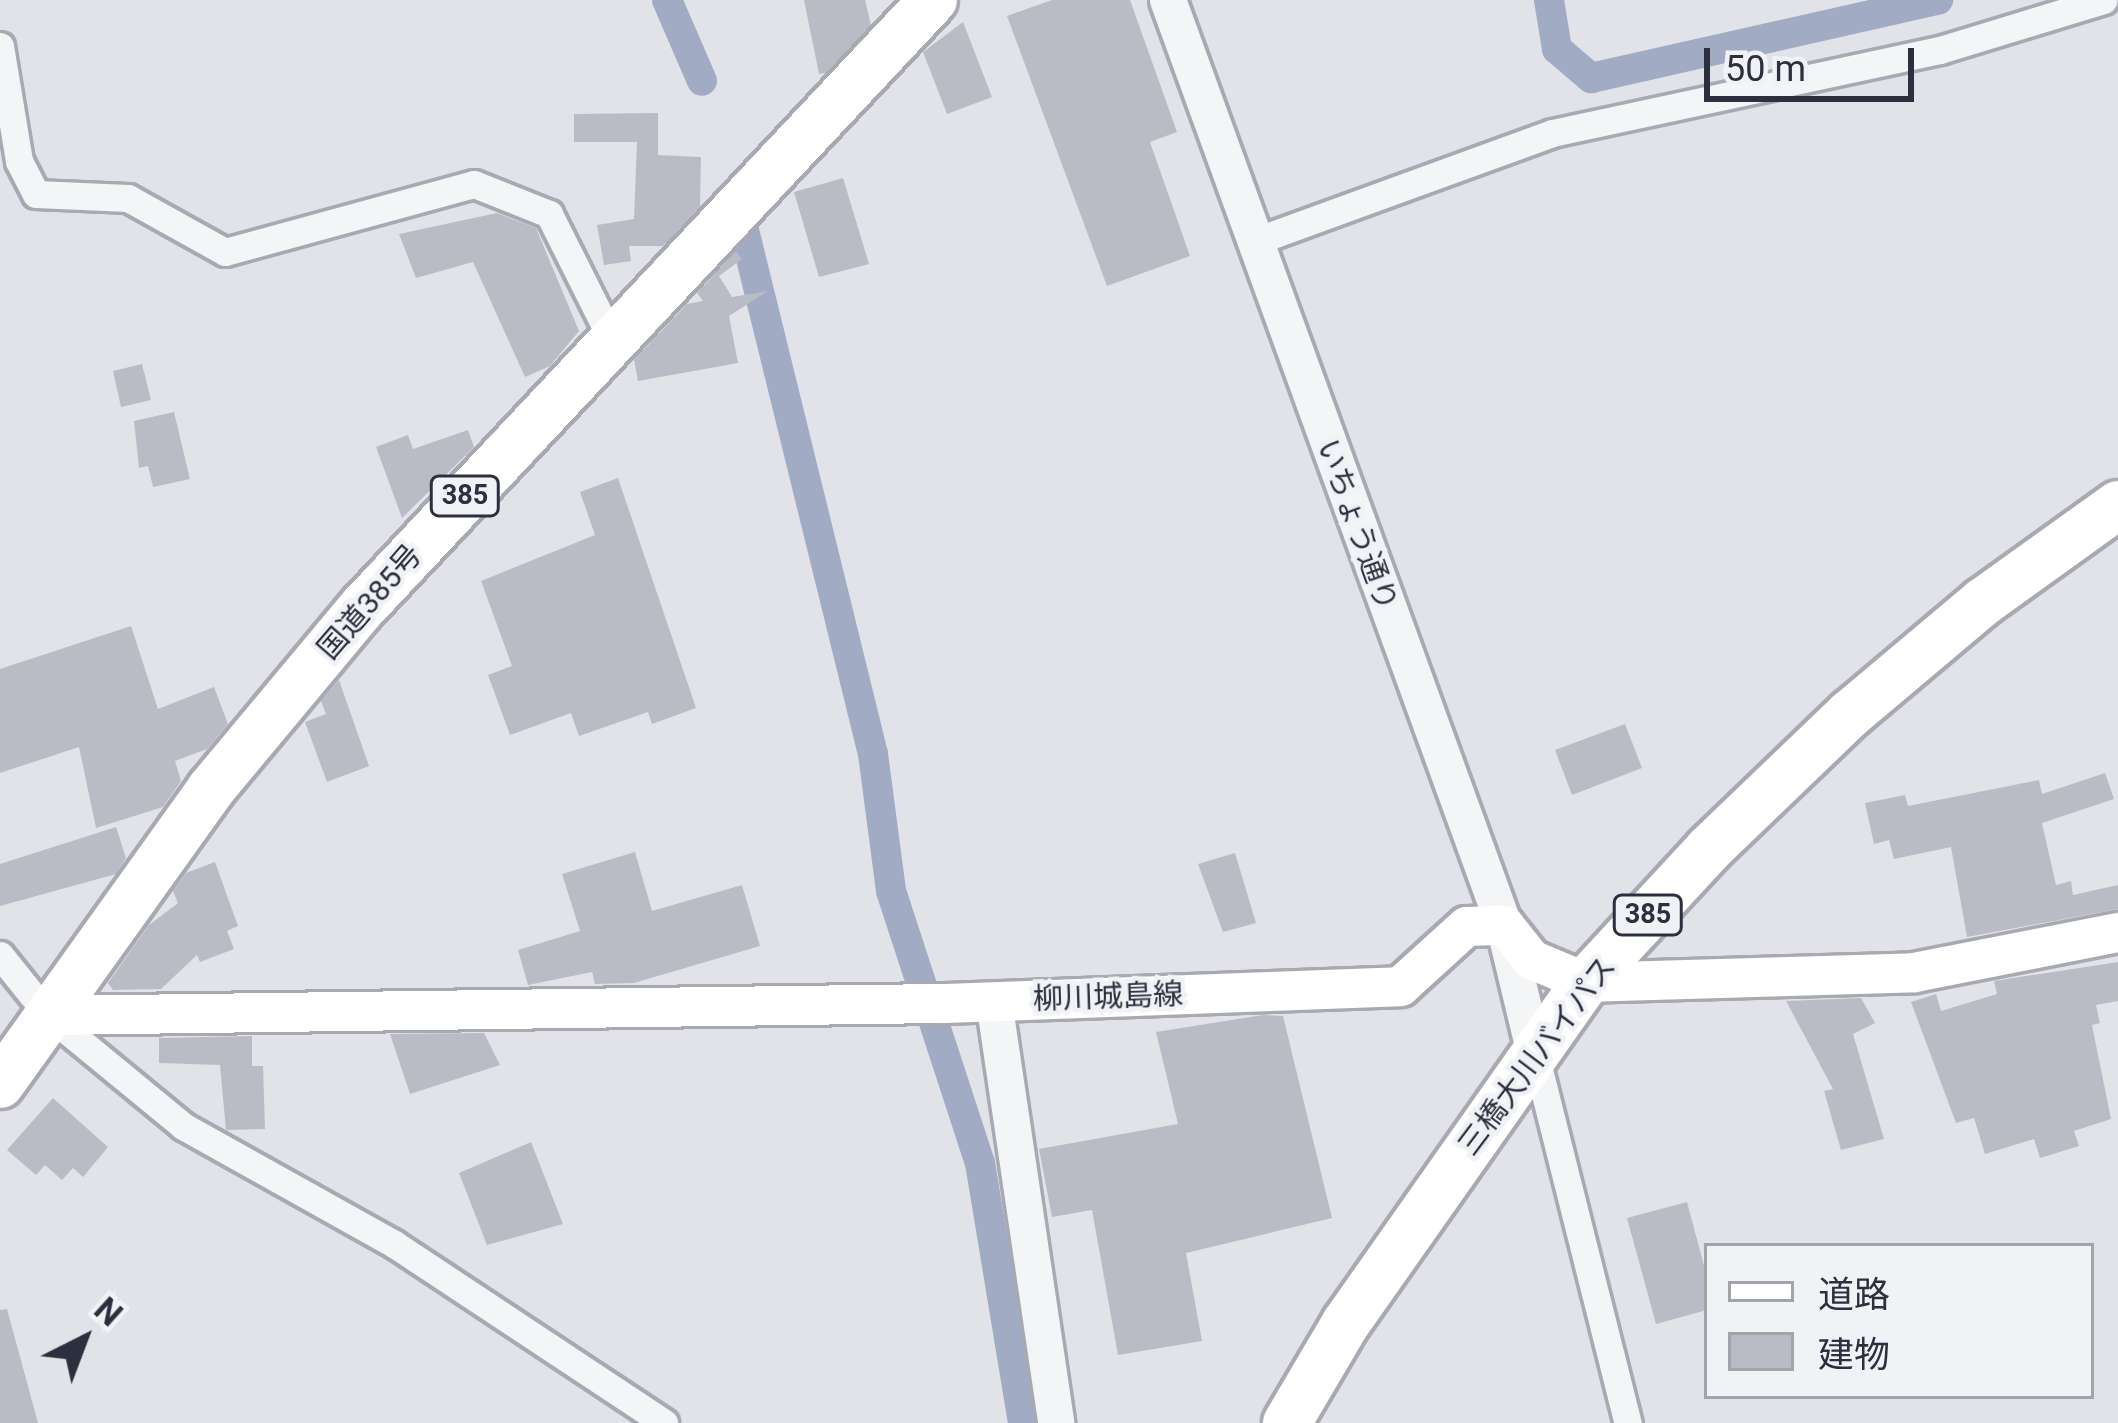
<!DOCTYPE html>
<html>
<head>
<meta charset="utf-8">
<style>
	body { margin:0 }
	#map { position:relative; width:2118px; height:1423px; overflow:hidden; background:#e2e3e9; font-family:Roboto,"Noto Sans JP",sans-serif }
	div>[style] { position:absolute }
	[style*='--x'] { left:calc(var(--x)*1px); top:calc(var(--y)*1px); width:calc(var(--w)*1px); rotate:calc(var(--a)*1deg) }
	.canal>* { height:30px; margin:-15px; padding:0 15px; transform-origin:15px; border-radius:15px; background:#a1abc4 }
	.building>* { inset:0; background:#babcc5 }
	.roads { filter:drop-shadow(3px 0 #a8a9b2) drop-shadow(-3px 0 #a8a9b2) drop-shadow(0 3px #a8a9b2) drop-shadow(0 -3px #a8a9b2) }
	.minor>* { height:27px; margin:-13.5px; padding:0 13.5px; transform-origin:13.5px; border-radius:13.5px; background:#f4f5f7 }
	.tertiary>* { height:36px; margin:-18px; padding:0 18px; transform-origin:18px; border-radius:18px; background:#f4f5f7 }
	.secondary>* { height:39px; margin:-19.5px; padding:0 19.5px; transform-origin:19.5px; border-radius:19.5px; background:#fff }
	.trunk>* { height:48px; margin:-24px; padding:0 24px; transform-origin:24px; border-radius:24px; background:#fff }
	span { translate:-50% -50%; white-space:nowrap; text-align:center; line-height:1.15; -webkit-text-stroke:9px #f1f2f6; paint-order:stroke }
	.shield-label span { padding:3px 9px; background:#f1f2f6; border:3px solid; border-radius:9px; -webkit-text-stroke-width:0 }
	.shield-label { font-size:27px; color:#2c2f3e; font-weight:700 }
	.street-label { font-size:30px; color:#2c2f3e }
	.legend { position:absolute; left:1704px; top:1243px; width:390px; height:156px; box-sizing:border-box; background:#f1f2f6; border:3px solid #a2a4ac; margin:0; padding:15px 21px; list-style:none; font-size:36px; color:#2c2f3e }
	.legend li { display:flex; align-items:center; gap:24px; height:60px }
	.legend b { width:60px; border:3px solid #a2a4ac }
	.north { position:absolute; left:24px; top:1279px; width:120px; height:120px; -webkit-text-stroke:9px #f1f2f6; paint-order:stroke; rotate:42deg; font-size:33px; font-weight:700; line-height:48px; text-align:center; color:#2c2f3e }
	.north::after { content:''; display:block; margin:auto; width:42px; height:54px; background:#2c2f3e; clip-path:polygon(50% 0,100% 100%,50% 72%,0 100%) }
	.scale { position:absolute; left:1704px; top:48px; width:210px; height:54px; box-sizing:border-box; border:6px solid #2c2f3e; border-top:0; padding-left:15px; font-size:36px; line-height:42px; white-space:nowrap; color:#2c2f3e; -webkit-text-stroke:9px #f1f2f6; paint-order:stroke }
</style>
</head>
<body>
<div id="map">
	<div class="canal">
		<i style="--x:667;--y:0;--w:88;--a:66.6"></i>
		<i style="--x:1549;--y:0;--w:50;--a:80.7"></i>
		<i style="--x:1557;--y:49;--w:45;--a:40.5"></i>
		<i style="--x:1591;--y:78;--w:356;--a:-12.7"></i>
		<i style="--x:742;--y:222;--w:548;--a:76.17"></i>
		<i style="--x:873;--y:754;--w:138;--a:82.5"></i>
		<i style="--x:891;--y:891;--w:286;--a:71.9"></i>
		<i style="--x:980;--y:1163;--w:264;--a:80.6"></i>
	</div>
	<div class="building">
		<i style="clip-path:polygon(804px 0,865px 0,871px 25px,826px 73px,819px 74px)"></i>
		<i style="clip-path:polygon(1052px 0,1130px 0,1177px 132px,1150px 142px,1190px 256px,1107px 286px,1007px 16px)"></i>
		<i style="clip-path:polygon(963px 22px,992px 97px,947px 114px,923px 52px)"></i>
		<i style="clip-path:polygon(658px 113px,658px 155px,701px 157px,700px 207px,663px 246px,629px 246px,631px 261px,604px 265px,597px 225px,634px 219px,637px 142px,574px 142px,574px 114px)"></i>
		<i style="clip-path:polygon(843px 178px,869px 264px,819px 277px,794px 192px)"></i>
		<i style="clip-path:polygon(497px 213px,536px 228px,579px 331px,550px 366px,525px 377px,473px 262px,416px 278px,399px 234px)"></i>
		<i style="clip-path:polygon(736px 251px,742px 259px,719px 276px,732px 297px,768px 291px,729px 316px,738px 363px,638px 381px,634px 360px,687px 304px,703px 301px,697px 293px)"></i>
		<i style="clip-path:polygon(142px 364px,151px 400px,121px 407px,113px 371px)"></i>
		<i style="clip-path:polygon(174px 412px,190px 479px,153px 487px,148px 466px,139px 468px,134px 421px)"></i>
		<i style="clip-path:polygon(468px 430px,474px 447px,402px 518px,376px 447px,408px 435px,413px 449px)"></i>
		<i style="clip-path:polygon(618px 478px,696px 708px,652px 724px,648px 712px,579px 736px,571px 713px,510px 735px,488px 675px,512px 666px,481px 581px,595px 535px,580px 492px)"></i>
		<i style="clip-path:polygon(131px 626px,158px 709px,214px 687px,228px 724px,207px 749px,175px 761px,181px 781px,163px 807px,96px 828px,79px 747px,0 773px,0 669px)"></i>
		<i style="clip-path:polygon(339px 680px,369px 766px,327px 782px,305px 722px,326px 714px,321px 701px)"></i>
		<i style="clip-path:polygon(1625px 724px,1642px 768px,1572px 795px,1555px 750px)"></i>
		<i style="clip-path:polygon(2105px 773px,2114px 799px,2042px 823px,2056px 885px,2071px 881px,2073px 895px,2118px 885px,2118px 909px,1967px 937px,1951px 847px,1894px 859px,1889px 840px,1874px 844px,1865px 803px,1905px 795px,1908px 806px,2039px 780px,2042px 794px)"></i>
		<i style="clip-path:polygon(116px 827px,126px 858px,116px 874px,0 906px,0 864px)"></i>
		<i style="clip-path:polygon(635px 852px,652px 911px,742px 885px,760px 946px,634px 983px,595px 984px,592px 972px,528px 985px,518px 950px,580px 931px,562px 874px)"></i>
		<i style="clip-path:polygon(1235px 853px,1256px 923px,1223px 932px,1198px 864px)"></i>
		<i style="clip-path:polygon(215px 862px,238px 926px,227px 931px,234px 949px,200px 962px,197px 955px,161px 989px,113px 990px,108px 983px,149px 925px,178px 903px,173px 891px,186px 873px)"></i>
		<i style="clip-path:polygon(2118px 962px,2118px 1001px,2096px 1005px,2100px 1023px,2092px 1025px,2111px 1119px,2074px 1131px,2079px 1146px,2040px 1158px,2034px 1139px,1985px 1154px,1974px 1118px,1956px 1123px,1911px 1002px,1936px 994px,1941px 1011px,1997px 994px,1994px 981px)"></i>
		<i style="clip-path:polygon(1861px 998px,1875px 1023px,1853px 1034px,1884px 1139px,1841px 1150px,1824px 1091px,1833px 1089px,1786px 1001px)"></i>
		<i style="clip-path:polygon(1263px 1015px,1283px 1016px,1332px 1218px,1186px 1253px,1202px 1341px,1118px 1355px,1092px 1210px,1052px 1217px,1039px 1149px,1178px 1124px,1156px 1032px)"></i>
		<i style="clip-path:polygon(484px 1033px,500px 1065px,410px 1094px,390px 1034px)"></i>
		<i style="clip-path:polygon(252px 1036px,252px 1066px,263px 1066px,265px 1129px,226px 1130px,220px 1065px,159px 1063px,159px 1038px)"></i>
		<i style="clip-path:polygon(53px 1098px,108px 1147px,83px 1177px,73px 1168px,62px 1180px,45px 1165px,36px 1175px,7px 1150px)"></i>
		<i style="clip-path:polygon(531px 1142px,563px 1224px,487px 1245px,459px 1173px)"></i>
		<i style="clip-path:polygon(1687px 1202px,1707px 1277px,1707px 1310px,1656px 1324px,1627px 1218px)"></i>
		<i style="clip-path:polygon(7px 1309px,38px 1423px,0 1423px,0 1310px)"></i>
	</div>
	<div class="roads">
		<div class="minor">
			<i style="--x:0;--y:46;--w:117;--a:80.6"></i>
			<i style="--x:19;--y:161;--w:37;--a:63"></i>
			<i style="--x:36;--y:194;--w:92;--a:2.5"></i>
			<i style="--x:128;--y:198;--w:111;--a:29.1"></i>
			<i style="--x:225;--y:252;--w:258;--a:-15.3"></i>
			<i style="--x:474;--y:184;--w:81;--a:21.8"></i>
			<i style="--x:549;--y:214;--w:139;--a:63.4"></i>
			<i style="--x:1253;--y:242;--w:318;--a:-20"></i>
			<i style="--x:1552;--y:133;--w:397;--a:-12.1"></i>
			<i style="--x:1940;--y:50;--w:171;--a:-17"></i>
			<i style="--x:0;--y:955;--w:77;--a:51.3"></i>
			<i style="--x:48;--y:1015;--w:175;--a:39.4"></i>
			<i style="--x:183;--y:1126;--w:242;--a:29.2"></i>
			<i style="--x:394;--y:1244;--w:324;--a:33.5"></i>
			<i style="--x:1535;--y:1054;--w:381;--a:75.9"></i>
		</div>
		<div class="tertiary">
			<i style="--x:1168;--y:0;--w:984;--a:70.04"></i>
			<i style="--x:1504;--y:925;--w:133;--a:76.5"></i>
			<i style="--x:994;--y:1001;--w:427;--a:81.6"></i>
		</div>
		<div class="secondary">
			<i style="--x:48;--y:1015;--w:896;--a:-0.77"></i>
			<i style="--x:944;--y:1003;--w:456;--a:-2.1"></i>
			<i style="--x:1400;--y:986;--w:89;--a:-42.3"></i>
			<i style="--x:1466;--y:926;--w:38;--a:-2"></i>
			<i style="--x:1504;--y:925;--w:43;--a:51.5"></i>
			<i style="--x:1531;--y:959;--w:60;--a:22.7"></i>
			<i style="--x:1586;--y:982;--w:328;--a:-1.7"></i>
			<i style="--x:1914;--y:972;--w:208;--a:-11.1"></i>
		</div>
		<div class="trunk">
			<i style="--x:0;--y:1084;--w:363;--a:-54.4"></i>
			<i style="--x:211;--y:789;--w:236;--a:-50.2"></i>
			<i style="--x:362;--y:608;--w:834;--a:-46.8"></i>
			<i style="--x:1287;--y:1423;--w:116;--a:-59.5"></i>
			<i style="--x:1346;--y:1323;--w:417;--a:-54.9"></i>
			<i style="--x:1586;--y:982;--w:181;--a:-47.2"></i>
			<i style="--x:1709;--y:849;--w:195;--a:-43.8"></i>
			<i style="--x:1850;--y:714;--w:174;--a:-40.1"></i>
			<i style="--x:1983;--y:602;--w:166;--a:-35.7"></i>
		</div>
	</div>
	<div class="shield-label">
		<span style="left:465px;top:496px">385</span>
		<span style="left:1648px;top:915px">385</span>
	</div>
	<div class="street-label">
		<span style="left:1357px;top:525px;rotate:70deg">いちょう通り</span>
		<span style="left:370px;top:602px;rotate:-49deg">国道385号</span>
		<span style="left:1108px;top:997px;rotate:-2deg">柳川城島線</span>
		<span style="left:1537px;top:1056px;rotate:-53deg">三橋大川バイパス</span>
	</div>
	<ul class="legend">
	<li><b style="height:15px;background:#fff"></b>道路</li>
	<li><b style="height:33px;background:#babcc5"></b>建物</li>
	</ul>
	<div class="north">N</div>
	<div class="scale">50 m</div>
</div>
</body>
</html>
